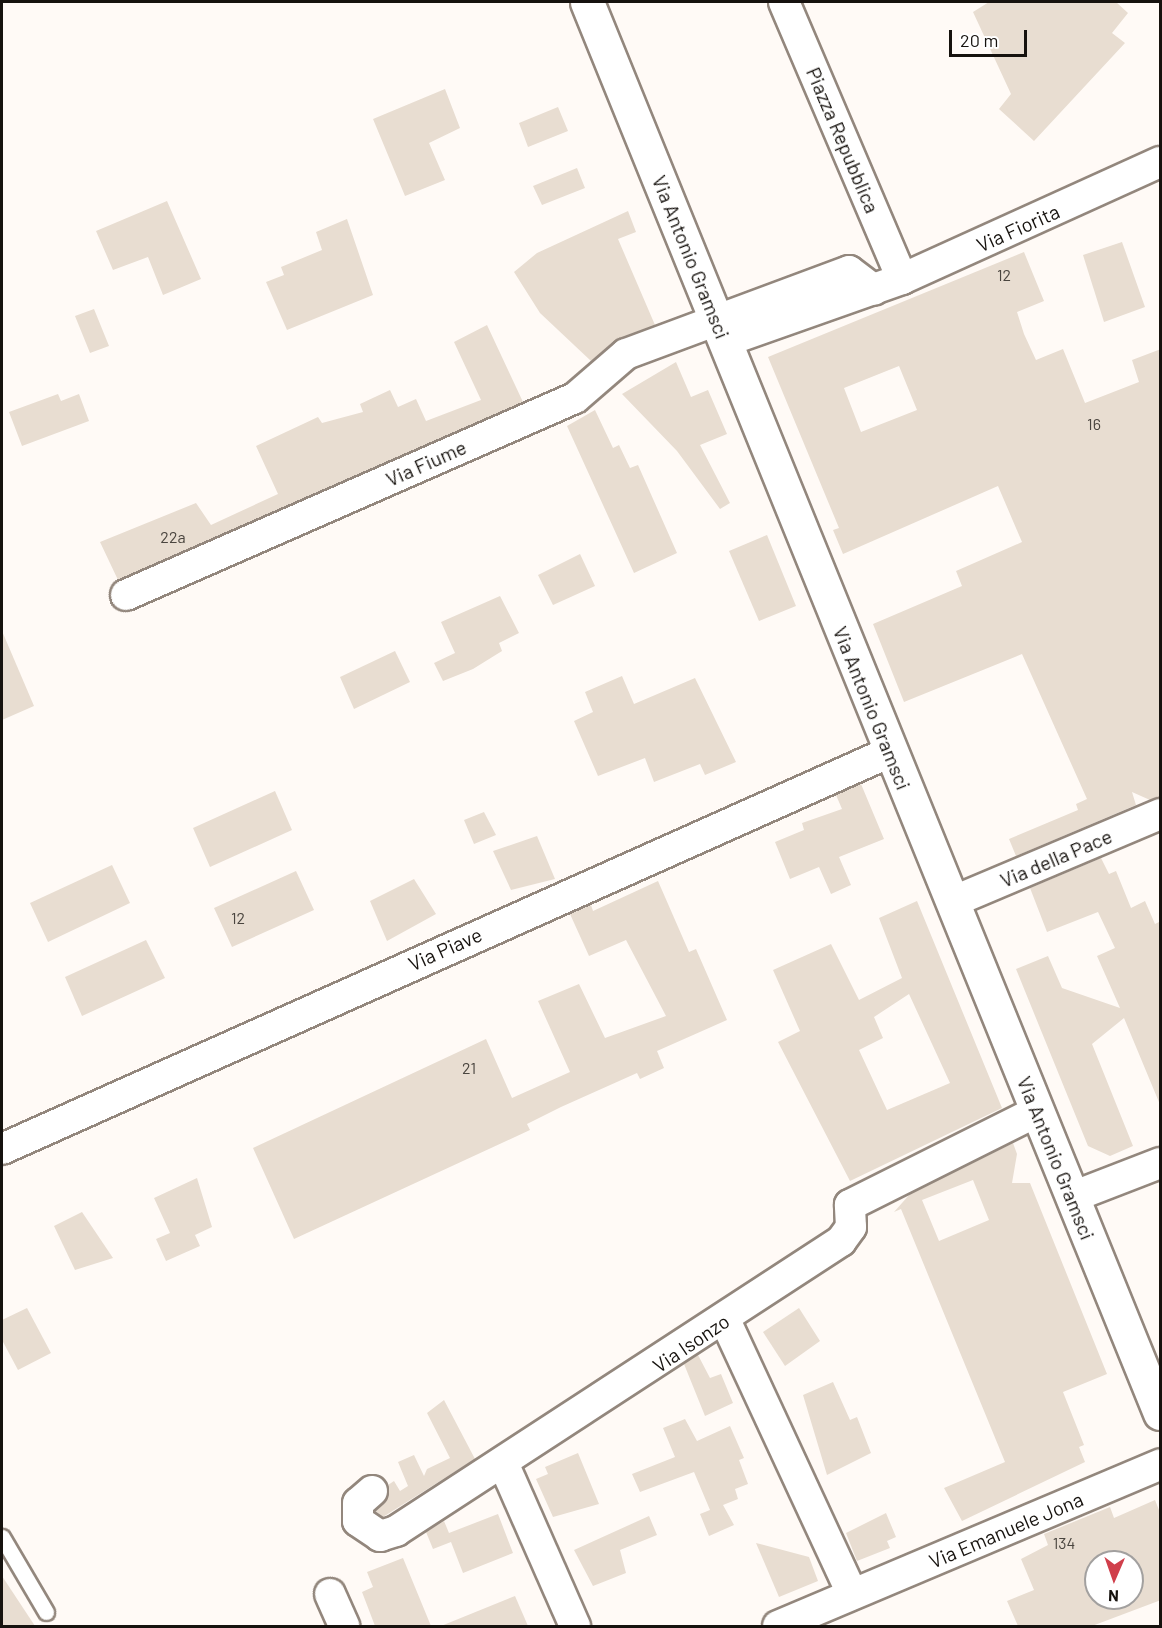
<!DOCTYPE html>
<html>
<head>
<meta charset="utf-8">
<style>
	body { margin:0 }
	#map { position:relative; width:1162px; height:1628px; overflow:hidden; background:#fffaf6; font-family:Barlow,sans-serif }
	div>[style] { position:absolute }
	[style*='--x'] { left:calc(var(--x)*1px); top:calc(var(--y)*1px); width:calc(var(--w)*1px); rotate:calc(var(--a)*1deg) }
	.building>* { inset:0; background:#e8ddd1 }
	.roads { filter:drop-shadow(2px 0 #93877d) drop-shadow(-2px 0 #93877d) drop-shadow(0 2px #93877d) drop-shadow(0 -2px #93877d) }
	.service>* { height:15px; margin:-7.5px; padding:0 7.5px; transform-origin:7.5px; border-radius:7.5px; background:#fff }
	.minor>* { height:30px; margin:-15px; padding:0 15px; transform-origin:15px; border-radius:15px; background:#fff }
	.primary>* { height:33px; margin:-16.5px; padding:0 16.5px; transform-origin:16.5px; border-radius:16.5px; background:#fff }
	span { translate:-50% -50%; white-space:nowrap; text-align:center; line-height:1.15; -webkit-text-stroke:4.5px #fff; paint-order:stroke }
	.number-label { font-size:16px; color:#4a453f }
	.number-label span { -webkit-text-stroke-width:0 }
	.street-label { font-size:20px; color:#16120e }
	.frame { position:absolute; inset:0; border:3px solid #16120e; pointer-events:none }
	.north { position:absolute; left:1084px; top:1550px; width:60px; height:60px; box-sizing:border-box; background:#fff; border:2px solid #a2a09f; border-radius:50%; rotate:182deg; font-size:16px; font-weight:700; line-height:24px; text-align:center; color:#16120e }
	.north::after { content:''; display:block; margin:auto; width:21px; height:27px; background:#d03f4b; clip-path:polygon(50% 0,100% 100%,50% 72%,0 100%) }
	.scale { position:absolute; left:949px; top:30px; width:78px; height:27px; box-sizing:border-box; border:3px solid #16120e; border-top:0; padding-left:8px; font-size:18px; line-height:21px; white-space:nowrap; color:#16120e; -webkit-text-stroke:4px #fff; paint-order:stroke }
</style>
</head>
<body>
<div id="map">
	<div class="building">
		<i style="clip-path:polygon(989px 2px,1116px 2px,1128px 13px,1112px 33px,1125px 43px,1034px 141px,999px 109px,1011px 94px,973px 12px)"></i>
		<i style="clip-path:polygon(445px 89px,460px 128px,429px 143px,445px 180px,405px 196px,373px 119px)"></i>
		<i style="clip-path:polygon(558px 107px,568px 131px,528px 147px,519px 123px)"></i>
		<i style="clip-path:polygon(577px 168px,585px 188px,542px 205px,533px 186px)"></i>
		<i style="clip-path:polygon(167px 201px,201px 279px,163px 295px,148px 257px,113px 270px,96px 231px)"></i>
		<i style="clip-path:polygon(628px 211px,636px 232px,618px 239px,655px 325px,620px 338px,591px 361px,540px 313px,514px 272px,537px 253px)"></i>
		<i style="clip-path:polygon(347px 219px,373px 295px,287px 330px,266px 282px,284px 275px,281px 267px,322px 250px,316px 232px)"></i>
		<i style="clip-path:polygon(1122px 242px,1145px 307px,1104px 322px,1083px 255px)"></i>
		<i style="clip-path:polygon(evenodd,1024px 252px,1044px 301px,1017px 312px,1024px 334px,1036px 360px,1063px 349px,1085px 403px,1139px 382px,1132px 360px,1161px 349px,1161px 797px,1150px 800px,1132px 792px,1136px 805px,1016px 856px,1009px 839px,1078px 810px,1076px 804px,1087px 799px,1022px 654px,904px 702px,873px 624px,962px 586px,956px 571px,1022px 542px,998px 486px,843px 554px,833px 530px,839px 528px,768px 357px,1024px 252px,899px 366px,917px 410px,861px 432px,844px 388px,899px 366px)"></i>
		<i style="clip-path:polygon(94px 309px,109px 346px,90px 353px,75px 316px)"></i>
		<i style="clip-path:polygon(487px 325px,523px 402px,118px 580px,100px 542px,196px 503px,211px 525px,278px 494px,256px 446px,318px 417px,322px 423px,363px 412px,360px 404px,390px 390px,398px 407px,416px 399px,426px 421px,481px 400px,454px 342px)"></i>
		<i style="clip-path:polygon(676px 362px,691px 397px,708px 390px,727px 434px,700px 445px,730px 503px,720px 509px,677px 451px,622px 394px)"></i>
		<i style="clip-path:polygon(58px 394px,61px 401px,79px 394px,89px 421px,22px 446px,9px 412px)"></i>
		<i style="clip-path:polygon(595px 410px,613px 448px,619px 445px,630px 468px,638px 465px,677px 553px,634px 573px,567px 426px)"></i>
		<i style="clip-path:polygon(767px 535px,796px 606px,759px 621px,729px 551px)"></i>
		<i style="clip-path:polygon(580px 554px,595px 586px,553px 605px,538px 575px)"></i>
		<i style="clip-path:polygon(500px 596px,519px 633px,499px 643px,502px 651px,473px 669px,443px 681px,434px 663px,455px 653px,441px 622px)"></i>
		<i style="clip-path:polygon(2px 631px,34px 706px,2px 720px)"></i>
		<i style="clip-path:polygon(395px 651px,410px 682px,354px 709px,340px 677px)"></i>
		<i style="clip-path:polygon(622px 676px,634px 704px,695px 678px,736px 762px,705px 775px,700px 764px,654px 782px,645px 758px,598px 776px,574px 721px,593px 712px,585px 692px)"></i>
		<i style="clip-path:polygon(861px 784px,884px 839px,839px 857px,851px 885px,831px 894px,819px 867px,790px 879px,775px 842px,804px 830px,802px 823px,842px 809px,836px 795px)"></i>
		<i style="clip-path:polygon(275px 791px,292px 830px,210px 867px,193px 828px)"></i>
		<i style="clip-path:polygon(484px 812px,496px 835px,474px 844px,464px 820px)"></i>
		<i style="clip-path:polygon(537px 836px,555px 879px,511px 890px,493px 851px)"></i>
		<i style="clip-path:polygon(1101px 858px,1109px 874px,1116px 871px,1131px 908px,1145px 901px,1155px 924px,1161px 921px,1161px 1107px,1124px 1018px,1092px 1044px,1133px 1146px,1110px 1156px,1088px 1146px,1016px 969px,1048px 956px,1062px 988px,1120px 1008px,1097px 956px,1115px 948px,1098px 912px,1047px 932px,1030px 888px)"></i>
		<i style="clip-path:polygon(112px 865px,130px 903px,48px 942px,30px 903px)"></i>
		<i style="clip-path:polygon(296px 871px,314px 910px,232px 947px,214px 908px)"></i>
		<i style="clip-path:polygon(414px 879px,436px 914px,387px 941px,370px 901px)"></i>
		<i style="clip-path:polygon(658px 881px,689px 952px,696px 949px,727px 1020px,657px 1051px,664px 1068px,640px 1079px,637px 1073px,561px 1107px,527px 1124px,530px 1130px,294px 1239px,253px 1148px,486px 1039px,512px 1098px,570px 1072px,538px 1001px,579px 984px,605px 1038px,666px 1016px,626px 940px,589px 956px,570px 914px,591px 905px,593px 911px)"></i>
		<i style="clip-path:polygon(evenodd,917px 901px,1002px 1108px,850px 1181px,778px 1042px,800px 1031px,773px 970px,831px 944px,859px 1000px,902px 978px,879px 918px,917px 901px,909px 994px,950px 1083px,887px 1110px,859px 1050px,883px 1038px,874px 1017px,909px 994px)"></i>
		<i style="clip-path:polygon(146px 940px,165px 978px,82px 1016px,65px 977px)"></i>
		<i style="clip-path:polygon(evenodd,1013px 1143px,1017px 1154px,1012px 1183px,1030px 1183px,1107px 1374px,1063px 1392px,1084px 1445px,1079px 1447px,1085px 1462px,962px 1521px,944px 1488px,1005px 1462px,901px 1209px,894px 1212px,910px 1194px,1013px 1143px,973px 1180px,989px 1220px,939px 1241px,922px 1200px,973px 1180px)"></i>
		<i style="clip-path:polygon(197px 1178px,212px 1227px,195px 1235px,200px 1246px,166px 1261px,156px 1239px,170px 1233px,154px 1198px)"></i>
		<i style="clip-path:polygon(82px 1212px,113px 1258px,75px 1270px,54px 1226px)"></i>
		<i style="clip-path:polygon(27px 1308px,51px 1353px,18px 1370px,2px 1340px,2px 1320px)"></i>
		<i style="clip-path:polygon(799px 1308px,820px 1341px,785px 1366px,763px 1332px)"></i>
		<i style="clip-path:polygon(698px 1355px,710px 1378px,721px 1374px,733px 1403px,705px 1416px,684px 1364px)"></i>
		<i style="clip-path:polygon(833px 1382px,850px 1420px,857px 1417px,871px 1453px,827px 1475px,803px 1395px)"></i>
		<i style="clip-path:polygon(444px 1400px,475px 1459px,383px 1517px,375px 1511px,388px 1497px,388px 1485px,394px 1481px,400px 1491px,408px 1486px,398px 1462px,414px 1455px,424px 1476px,427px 1469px,450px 1458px,427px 1413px)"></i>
		<i style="clip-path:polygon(685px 1419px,697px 1441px,730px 1426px,744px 1458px,739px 1460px,748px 1484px,735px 1489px,738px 1499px,723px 1505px,734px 1525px,709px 1536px,700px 1514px,710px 1510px,694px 1472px,640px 1492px,632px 1474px,675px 1457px,663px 1428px)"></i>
		<i style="clip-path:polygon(578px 1453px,599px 1504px,553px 1517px,536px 1479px,548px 1474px,545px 1467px)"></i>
		<i style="clip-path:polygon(evenodd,1155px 1500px,1161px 1515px,1161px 1600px,1092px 1626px,1018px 1626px,1007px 1601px,1034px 1590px,1021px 1559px,1048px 1545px,1044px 1534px,1110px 1507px,1114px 1518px,1155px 1500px,1096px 1562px,1132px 1562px,1132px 1598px,1096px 1598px,1096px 1562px)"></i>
		<i style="clip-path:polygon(886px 1513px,896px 1537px,887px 1541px,890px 1548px,857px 1561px,846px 1533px)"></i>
		<i style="clip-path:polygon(498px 1514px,513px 1553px,463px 1573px,451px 1542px,433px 1549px,426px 1532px,444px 1521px,449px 1533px)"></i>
		<i style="clip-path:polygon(649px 1516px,657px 1535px,620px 1550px,626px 1573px,593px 1586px,574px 1550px)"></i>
		<i style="clip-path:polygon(756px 1543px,809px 1557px,818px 1581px,779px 1597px)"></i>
		<i style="clip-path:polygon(403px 1558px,431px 1626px,375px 1626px,362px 1592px,373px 1587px,367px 1572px)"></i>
		<i style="clip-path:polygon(2px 1576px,35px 1626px,2px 1626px)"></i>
		<i style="clip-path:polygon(515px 1596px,528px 1626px,441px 1626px)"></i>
	</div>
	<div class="roads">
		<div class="service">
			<i style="--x:2;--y:1537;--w:87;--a:59.6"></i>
		</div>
		<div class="minor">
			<i style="--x:784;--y:2;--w:301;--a:66.9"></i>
			<i style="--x:726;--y:341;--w:187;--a:-19.4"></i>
			<i style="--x:902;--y:279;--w:283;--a:-24.4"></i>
			<i style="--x:126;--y:595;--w:490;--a:-23.7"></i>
			<i style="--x:575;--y:398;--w:67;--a:-40.8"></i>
			<i style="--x:626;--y:354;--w:238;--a:-20.4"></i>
			<i style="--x:849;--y:271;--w:31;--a:37"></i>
			<i style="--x:952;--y:902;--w:226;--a:-22.9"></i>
			<i style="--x:2;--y:1149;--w:973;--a:-24.09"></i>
			<i style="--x:1072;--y:1197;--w:94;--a:-21.1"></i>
			<i style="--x:725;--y:1320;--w:302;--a:65.1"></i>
			<i style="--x:504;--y:1465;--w:176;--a:66.2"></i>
			<i style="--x:372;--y:1491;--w:18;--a:139"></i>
			<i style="--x:358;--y:1503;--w:18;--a:90"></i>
			<i style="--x:358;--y:1521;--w:27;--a:34"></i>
			<i style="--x:380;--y:1536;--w:17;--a:-17"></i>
			<i style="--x:396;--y:1531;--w:531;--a:-33.09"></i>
			<i style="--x:841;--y:1241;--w:17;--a:-54"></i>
			<i style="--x:851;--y:1227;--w:22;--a:-93"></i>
			<i style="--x:850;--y:1205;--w:210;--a:-26.6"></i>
			<i style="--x:330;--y:1594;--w:35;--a:66"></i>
			<i style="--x:778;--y:1626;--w:415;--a:-22.9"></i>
		</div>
		<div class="primary">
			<i style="--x:587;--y:2;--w:1523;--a:67.9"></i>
		</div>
	</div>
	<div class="number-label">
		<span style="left:1004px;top:275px">12</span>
		<span style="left:1094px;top:424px">16</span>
		<span style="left:173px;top:537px">22a</span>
		<span style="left:238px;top:918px">12</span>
		<span style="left:469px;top:1068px">21</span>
		<span style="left:1064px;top:1543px">134</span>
	</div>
	<div class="street-label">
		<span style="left:843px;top:140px;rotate:67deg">Piazza Repubblica</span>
		<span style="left:1018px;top:228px;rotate:-24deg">Via Fiorita</span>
		<span style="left:691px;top:257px;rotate:68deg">Via Antonio Gramsci</span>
		<span style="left:426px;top:463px;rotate:-24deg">Via Fiume</span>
		<span style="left:872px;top:708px;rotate:68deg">Via Antonio Gramsci</span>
		<span style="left:1056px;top:858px;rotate:-23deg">Via della Pace</span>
		<span style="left:445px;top:949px;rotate:-24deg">Via Piave</span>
		<span style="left:1056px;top:1158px;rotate:68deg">Via Antonio Gramsci</span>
		<span style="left:691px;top:1343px;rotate:-34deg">Via Isonzo</span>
		<span style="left:1006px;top:1530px;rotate:-23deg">Via Emanuele Jona</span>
	</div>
	<div class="frame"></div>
	<div class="north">N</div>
	<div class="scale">20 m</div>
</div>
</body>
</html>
